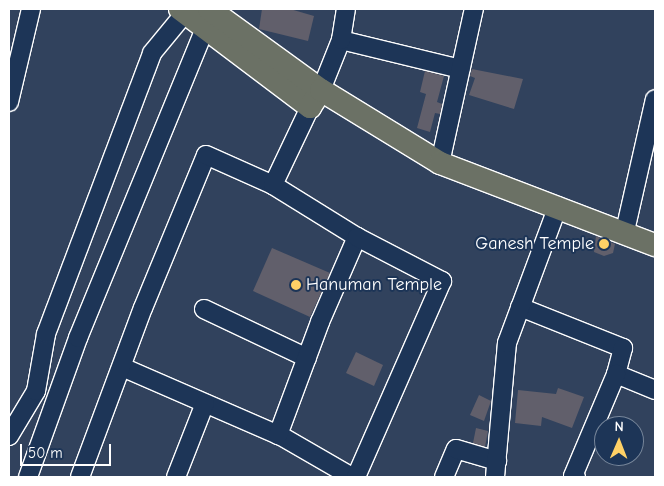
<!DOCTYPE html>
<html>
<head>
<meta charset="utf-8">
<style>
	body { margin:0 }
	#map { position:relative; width:664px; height:486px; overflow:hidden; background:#31425d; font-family:"Comic Neue",sans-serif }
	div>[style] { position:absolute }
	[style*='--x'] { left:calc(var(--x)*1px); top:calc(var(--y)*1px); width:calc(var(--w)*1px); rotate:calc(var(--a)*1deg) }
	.building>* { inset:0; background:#615f6b }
	.roads { filter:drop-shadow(1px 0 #fff) drop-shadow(-1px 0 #fff) drop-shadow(0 1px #fff) drop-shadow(0 -1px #fff) }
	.minor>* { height:18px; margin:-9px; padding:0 9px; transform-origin:9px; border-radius:9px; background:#1d3557 }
	.major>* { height:22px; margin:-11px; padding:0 11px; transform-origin:11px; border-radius:11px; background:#6b7165 }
	.dots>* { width:14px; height:14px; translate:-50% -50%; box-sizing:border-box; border:2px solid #1d3557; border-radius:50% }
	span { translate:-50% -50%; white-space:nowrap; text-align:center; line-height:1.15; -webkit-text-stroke:4px #1d3557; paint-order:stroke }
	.poi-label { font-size:18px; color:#fff }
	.right { translate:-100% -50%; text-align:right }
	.left { translate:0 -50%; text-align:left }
	.frame { position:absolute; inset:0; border:10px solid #fff; pointer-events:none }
	.north { position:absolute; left:594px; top:416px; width:50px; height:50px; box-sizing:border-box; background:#1d3557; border:1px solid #77869a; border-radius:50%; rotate:1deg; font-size:14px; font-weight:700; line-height:20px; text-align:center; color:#fff }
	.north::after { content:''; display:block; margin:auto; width:18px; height:22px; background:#ffd166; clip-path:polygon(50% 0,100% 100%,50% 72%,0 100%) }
	.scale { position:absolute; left:20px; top:444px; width:91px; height:22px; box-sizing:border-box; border:2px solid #fff; border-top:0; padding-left:6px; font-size:15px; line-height:18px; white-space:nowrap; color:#fff; -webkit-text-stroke:4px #1d3557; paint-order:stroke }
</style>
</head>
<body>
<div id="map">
	<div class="building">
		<i style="clip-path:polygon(262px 9px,290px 9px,314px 16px,308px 41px,259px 29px)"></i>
		<i style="clip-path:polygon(472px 69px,523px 79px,514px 109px,469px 95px,475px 78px,470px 76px)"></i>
		<i style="clip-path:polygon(425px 71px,444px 76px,437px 102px,442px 104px,440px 114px,435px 113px,430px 132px,417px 128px,426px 94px,420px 92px)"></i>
		<i style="clip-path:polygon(596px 236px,615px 244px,613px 253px,604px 256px,594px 252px)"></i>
		<i style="clip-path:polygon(272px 248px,330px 273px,310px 317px,253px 291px)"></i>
		<i style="clip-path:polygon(356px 352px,383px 365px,374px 386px,346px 373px)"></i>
		<i style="clip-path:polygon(558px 388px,584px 397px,572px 428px,542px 417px,541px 426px,515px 423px,518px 390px,556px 394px)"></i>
		<i style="clip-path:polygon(479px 395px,491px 401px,484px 421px,470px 415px)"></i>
		<i style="clip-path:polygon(476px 428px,488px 431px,485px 447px,473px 443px)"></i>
	</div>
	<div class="roads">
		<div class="minor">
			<i style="--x:341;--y:40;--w:123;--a:13.6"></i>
			<i style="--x:321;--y:90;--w:54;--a:-68.2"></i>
			<i style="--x:341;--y:40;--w:31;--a:-81"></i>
			<i style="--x:9;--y:102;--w:96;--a:-76.7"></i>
			<i style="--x:440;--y:163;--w:158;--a:-77.6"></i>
			<i style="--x:273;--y:185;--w:99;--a:31.8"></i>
			<i style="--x:625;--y:231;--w:135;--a:-77.2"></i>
			<i style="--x:520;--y:307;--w:111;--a:21.7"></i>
			<i style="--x:623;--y:348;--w:27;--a:105"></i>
			<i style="--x:616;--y:374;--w:42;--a:22.3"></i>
			<i style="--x:204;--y:309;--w:114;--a:25.4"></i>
			<i style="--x:122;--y:367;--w:173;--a:23.5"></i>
			<i style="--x:281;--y:436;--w:82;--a:30"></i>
			<i style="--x:278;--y:435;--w:121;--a:-69.6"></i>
			<i style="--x:320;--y:322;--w:93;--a:-66.5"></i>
			<i style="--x:357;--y:237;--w:96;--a:27.4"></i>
			<i style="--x:442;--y:281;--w:214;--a:113.7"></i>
			<i style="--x:9;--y:436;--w:52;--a:-59"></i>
			<i style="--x:36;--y:391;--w:58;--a:-80"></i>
			<i style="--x:46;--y:334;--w:300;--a:-69.3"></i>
			<i style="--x:152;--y:53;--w:52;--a:-50.5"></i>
			<i style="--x:28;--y:477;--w:148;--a:-70.2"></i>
			<i style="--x:78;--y:338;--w:335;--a:-67.7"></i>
			<i style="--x:80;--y:477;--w:180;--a:-69.6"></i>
			<i style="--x:143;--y:308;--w:165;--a:-67.6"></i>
			<i style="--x:206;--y:155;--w:73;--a:24.1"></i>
			<i style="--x:273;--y:185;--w:86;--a:-64.6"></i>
			<i style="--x:176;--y:477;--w:79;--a:-68.6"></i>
			<i style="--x:444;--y:477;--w:30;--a:-67"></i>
			<i style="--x:456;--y:449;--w:43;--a:16.3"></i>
			<i style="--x:495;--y:477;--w:135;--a:-84.9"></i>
			<i style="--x:507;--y:343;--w:146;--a:-69.6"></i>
			<i style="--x:576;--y:477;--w:3;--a:-162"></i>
			<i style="--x:573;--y:476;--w:111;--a:-67.1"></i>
		</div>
		<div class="major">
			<i style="--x:180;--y:9;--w:163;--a:37"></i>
			<i style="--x:310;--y:107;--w:20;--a:-57"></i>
			<i style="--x:209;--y:9;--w:138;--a:35.9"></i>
			<i style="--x:321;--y:90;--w:140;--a:31.5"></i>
			<i style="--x:440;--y:163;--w:230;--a:20.9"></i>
		</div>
	</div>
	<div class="dots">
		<i style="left:604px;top:244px;background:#ffd166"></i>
		<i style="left:296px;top:285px;background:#ffd166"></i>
	</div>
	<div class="poi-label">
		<span class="right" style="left:594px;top:244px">Ganesh Temple</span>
		<span class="left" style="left:306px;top:285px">Hanuman Temple</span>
	</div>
	<div class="frame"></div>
	<div class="north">N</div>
	<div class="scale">50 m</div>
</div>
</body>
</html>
